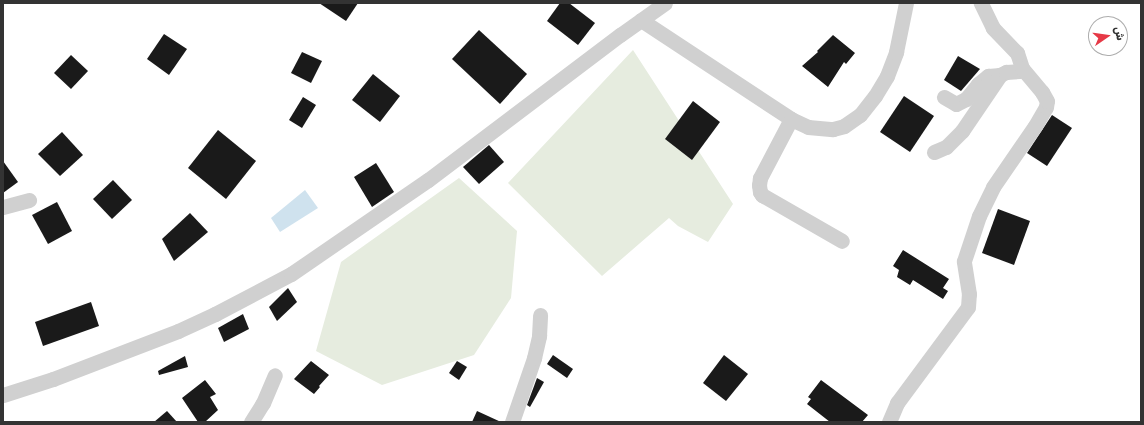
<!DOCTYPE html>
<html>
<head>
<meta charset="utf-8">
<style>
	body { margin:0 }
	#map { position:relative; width:1144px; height:425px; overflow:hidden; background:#fff; font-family:Rubik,"Noto Naskh Arabic",sans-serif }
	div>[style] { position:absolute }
	.green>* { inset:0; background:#e6ecdf }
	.water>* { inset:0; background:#cfe2ee }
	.building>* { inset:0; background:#1a1a1a }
	.minor>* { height:15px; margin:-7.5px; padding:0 7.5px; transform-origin:7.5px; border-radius:7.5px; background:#d0d0d0 }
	span { translate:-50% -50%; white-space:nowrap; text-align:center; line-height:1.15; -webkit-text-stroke:4px #fff; paint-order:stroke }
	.frame { position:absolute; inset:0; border:4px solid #333; pointer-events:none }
	.north { position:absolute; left:1088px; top:16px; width:40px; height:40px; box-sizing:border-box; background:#fff; border:1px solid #adadad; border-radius:50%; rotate:77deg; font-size:11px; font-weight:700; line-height:16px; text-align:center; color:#333 }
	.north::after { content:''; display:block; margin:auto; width:14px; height:18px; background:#e63946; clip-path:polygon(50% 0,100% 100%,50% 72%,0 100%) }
</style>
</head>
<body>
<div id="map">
	<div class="green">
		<div style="clip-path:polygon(633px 50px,733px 204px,708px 242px,678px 226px,669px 218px,602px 276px,508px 183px)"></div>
		<div style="clip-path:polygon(459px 178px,517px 231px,511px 298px,474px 355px,382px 385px,316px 351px,341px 262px)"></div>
	</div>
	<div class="water">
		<div style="clip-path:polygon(305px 190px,318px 208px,280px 232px,271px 218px)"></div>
	</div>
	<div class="building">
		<div style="clip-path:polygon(319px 3px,358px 3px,346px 21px)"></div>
		<div style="clip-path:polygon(560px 3px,569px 3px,595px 23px,578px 45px,547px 21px)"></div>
		<div style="clip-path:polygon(479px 30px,527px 74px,500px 104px,452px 59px)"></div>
		<div style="clip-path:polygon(164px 34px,187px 49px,169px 75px,147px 59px)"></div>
		<div style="clip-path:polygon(833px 35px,855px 53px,846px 64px,844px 62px,828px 87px,802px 66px,818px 52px,817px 51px)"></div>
		<div style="clip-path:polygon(302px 52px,322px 61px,311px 83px,291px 73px)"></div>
		<div style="clip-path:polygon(71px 55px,88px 71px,71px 89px,54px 73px)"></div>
		<div style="clip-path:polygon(958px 56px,980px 69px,961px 91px,944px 80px)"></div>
		<div style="clip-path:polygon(373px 74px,400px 96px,380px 122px,352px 100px)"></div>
		<div style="clip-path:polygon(904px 96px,934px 116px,910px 152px,880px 132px)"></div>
		<div style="clip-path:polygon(303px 97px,316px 105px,302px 128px,289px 120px)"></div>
		<div style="clip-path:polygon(693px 101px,720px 122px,692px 160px,665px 139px)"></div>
		<div style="clip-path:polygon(1052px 115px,1072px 128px,1047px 166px,1027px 153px)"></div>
		<div style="clip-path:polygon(218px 130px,256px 161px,226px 199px,188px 168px)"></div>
		<div style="clip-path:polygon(62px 132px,83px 155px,60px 176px,38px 154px)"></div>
		<div style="clip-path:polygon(489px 145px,504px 162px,479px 184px,463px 167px)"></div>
		<div style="clip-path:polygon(3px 161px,18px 182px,3px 193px)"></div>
		<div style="clip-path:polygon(376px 163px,394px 192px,372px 207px,354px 177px)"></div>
		<div style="clip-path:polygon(113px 180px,132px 200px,112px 219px,93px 199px)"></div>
		<div style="clip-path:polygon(57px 202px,72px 231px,48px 244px,32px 215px)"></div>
		<div style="clip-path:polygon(998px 209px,1030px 221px,1014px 265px,982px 253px)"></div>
		<div style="clip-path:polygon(190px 213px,208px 232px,174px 261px,162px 239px)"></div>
		<div style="clip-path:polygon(903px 250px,949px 279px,943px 288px,948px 291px,943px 299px,913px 280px,910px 285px,897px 277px,899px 270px,893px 266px)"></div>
		<div style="clip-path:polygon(288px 288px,297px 302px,277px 321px,269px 307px)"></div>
		<div style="clip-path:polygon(91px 302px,99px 326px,43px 346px,35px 322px)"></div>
		<div style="clip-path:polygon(243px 314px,249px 329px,224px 342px,218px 328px)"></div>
		<div style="clip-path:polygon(553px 355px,573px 369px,567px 378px,547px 364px)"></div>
		<div style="clip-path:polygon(724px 355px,748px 374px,726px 401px,703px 383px)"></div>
		<div style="clip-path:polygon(185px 356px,188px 367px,159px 375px,158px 371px)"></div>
		<div style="clip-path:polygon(311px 361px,329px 375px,319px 386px,320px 387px,314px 394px,294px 379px)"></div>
		<div style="clip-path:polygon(457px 361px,467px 367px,459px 380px,449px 373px)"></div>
		<div style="clip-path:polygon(537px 378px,544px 382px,530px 407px,527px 405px)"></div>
		<div style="clip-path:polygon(205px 380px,216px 394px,210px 397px,218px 410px,205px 422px,198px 422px,182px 398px)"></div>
		<div style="clip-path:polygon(821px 380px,868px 415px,862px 422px,830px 422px,807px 404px,811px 399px,808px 397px)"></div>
		<div style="clip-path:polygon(167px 411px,177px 422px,154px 422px)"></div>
		<div style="clip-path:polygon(477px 411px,501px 422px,472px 422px)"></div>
	</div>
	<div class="minor">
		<div style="left:641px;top:20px;width:180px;rotate:33.4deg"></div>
		<div style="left:791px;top:119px;width:19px;rotate:25deg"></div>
		<div style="left:808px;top:127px;width:25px;rotate:5deg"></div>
		<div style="left:833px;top:129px;width:11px;rotate:-15deg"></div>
		<div style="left:844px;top:126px;width:19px;rotate:-35deg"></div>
		<div style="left:860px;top:115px;width:24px;rotate:-52deg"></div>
		<div style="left:875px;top:96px;width:23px;rotate:-59deg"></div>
		<div style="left:887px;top:76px;width:26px;rotate:-69deg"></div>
		<div style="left:896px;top:52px;width:50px;rotate:-78.5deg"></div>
		<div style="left:944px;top:97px;width:14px;rotate:30deg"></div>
		<div style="left:956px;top:104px;width:11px;rotate:-27deg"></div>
		<div style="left:966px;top:99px;width:19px;rotate:-51deg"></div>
		<div style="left:978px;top:84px;width:13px;rotate:-39deg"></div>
		<div style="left:988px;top:76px;width:12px;rotate:-5deg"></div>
		<div style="left:791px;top:119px;width:67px;rotate:117.7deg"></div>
		<div style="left:760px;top:178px;width:7px;rotate:98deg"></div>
		<div style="left:759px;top:185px;width:7px;rotate:82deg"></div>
		<div style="left:760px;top:192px;width:4px;rotate:56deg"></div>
		<div style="left:762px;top:195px;width:92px;rotate:29.9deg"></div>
		<div style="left:934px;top:152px;width:13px;rotate:-23deg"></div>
		<div style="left:946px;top:147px;width:23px;rotate:-45deg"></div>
		<div style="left:962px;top:131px;width:68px;rotate:-55.8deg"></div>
		<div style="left:1000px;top:75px;width:7px;rotate:-27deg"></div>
		<div style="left:1006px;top:72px;width:13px;rotate:-4deg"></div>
		<div style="left:1019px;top:71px;width:4px;rotate:-45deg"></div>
		<div style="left:1022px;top:68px;width:16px;rotate:-108deg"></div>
		<div style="left:1017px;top:53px;width:35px;rotate:-134deg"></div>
		<div style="left:993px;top:28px;width:28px;rotate:-116deg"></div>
		<div style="left:3px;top:207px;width:27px;rotate:-15deg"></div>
		<div style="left:3px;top:395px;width:52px;rotate:-17.7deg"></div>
		<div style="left:53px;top:379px;width:134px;rotate:-21deg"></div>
		<div style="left:178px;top:331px;width:41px;rotate:-24.7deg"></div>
		<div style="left:215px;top:314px;width:86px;rotate:-27.8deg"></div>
		<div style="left:291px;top:274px;width:166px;rotate:-34.5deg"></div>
		<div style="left:428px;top:180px;width:241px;rotate:-37.1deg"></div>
		<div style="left:620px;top:35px;width:55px;rotate:-35.4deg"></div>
		<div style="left:251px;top:422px;width:22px;rotate:-58deg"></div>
		<div style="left:263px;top:403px;width:30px;rotate:-67deg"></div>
		<div style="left:512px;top:422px;width:68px;rotate:-71deg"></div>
		<div style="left:534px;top:358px;width:23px;rotate:-77deg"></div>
		<div style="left:539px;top:336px;width:21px;rotate:-87deg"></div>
		<div style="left:889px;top:422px;width:21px;rotate:-67deg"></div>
		<div style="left:897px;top:403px;width:119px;rotate:-53.5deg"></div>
		<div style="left:968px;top:307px;width:13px;rotate:-86deg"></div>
		<div style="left:969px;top:294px;width:33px;rotate:-99deg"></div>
		<div style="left:964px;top:261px;width:47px;rotate:-71.6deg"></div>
		<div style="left:979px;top:216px;width:32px;rotate:-64deg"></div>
		<div style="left:993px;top:187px;width:74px;rotate:-55.5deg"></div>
		<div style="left:1035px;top:126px;width:22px;rotate:-60deg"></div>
		<div style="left:1046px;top:107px;width:6px;rotate:-81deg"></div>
		<div style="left:1047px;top:101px;width:10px;rotate:-119deg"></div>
		<div style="left:1042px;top:92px;width:31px;rotate:-130deg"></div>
	</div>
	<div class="frame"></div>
	<div class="north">ش</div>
</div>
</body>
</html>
